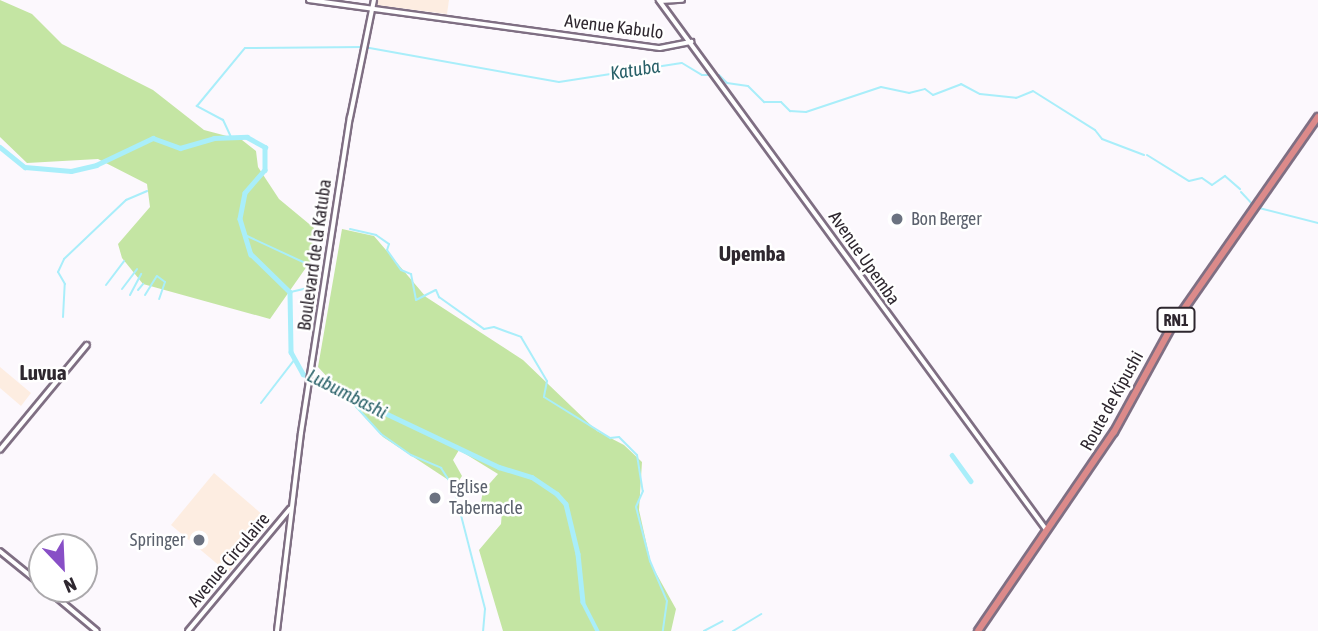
<!DOCTYPE html>
<html>
<head>
<meta charset="utf-8">
<style>
	body { margin:0 }
	#map { position:relative; width:1318px; height:631px; overflow:hidden; background:#fcf8fd; font-family:"Asap Condensed",sans-serif }
	div>[style] { position:absolute }
	.education>* { inset:0; background:#fdede1 }
	.green>* { inset:0; background:#c4e5a3 }
	.stream>* { height:2px; margin:-1px; padding:0 1px; transform-origin:1px; border-radius:1px; background:#a9eefa }
	.canal>* { height:3.5px; margin:-1.75px; padding:0 1.75px; transform-origin:1.75px; border-radius:1.75px; background:#a9eefa }
	.river>* { height:4.5px; margin:-2.25px; padding:0 2.25px; transform-origin:2.25px; border-radius:2.25px; background:#a9eefa }
	.roads { filter:drop-shadow(2px 0 #7f6f83) drop-shadow(-2px 0 #7f6f83) drop-shadow(0 2px #7f6f83) drop-shadow(0 -2px #7f6f83) }
	.tertiary>* { height:3.5px; margin:-1.75px; padding:0 1.75px; transform-origin:1.75px; border-radius:1.75px; background:#fff }
	.trunk>* { height:6px; margin:-3px; padding:0 3px; transform-origin:3px; border-radius:3px; background:#dc8a8a }
	.dots>* { width:19px; height:19px; translate:-50% -50%; box-sizing:border-box; border:4px solid #fff; border-radius:50% }
	span { translate:-50% -50%; white-space:nowrap; text-align:center; line-height:1.15; -webkit-text-stroke:5px #fff; paint-order:stroke }
	.shield-label span { padding:2px 5px; background:#fff; border:2px solid; border-radius:5px; -webkit-text-stroke-width:0 }
	.shield-label { font-size:16px; color:#2e272f; font-weight:700 }
	.street-label { font-size:18px; color:#2e272f }
	.worship-label { font-size:18px; color:#5b616d }
	.left { translate:0 -50%; text-align:left }
	.right { translate:-100% -50%; text-align:right }
	.water-label { font-size:19px; color:#286068; font-style:italic }
	.quarter-label { font-size:21px; color:#2e272f; font-weight:700 }
	.north { position:absolute; left:28px; top:533px; width:70px; height:70px; box-sizing:border-box; background:#fff; border:2px solid #aba9ac; border-radius:50%; rotate:157deg; font-size:19px; font-weight:700; line-height:28px; text-align:center; color:#2e272f }
	.north::after { content:''; display:block; margin:auto; width:24px; height:32px; background:#884fc6; clip-path:polygon(50% 0,100% 100%,50% 72%,0 100%) }
</style>
</head>
<body>
<div id="map">
	<div class="education">
		<div style="clip-path:polygon(378px 0,449px 0,447px 14px,375px 5px)"></div>
		<div style="clip-path:polygon(0 367px,31px 393px,21px 406px,0 388px)"></div>
		<div style="clip-path:polygon(214px 473px,271px 522px,228px 573px,171px 525px)"></div>
	</div>
	<div class="green">
		<div style="clip-path:polygon(0 0,32px 14px,62px 44px,153px 90px,204px 130px,242px 140px,256px 151px,258px 167px,279px 199px,314px 228px,319px 249px,270px 319px,143px 284px,122px 258px,118px 244px,150px 207px,147px 184px,98px 159px,27px 163px,0 137px)"></div>
		<div style="clip-path:polygon(342px 229px,374px 236px,426px 297px,523px 360px,597px 431px,624px 445px,642px 462px,639px 510px,651px 564px,676px 609px,671px 631px,503px 631px,479px 550px,501px 524px,502px 511px,480px 507px,483px 491px,498px 474px,459px 450px,453px 460px,462px 476px,456px 485px,383px 437px,318px 367px)"></div>
	</div>
	<div class="stream">
		<div style="left:231px;top:137px;width:19px;rotate:-115deg"></div>
		<div style="left:223px;top:120px;width:30px;rotate:-152deg"></div>
		<div style="left:197px;top:106px;width:75px;rotate:-50.4deg"></div>
		<div style="left:245px;top:48px;width:119px;rotate:-0.5deg"></div>
		<div style="left:364px;top:47px;width:198px;rotate:10.2deg"></div>
		<div style="left:559px;top:82px;width:124px;rotate:-8.8deg"></div>
		<div style="left:682px;top:63px;width:23px;rotate:31deg"></div>
		<div style="left:702px;top:75px;width:17px"></div>
		<div style="left:719px;top:75px;width:11px;rotate:45deg"></div>
		<div style="left:727px;top:83px;width:21px;rotate:8deg"></div>
		<div style="left:748px;top:86px;width:23px;rotate:45deg"></div>
		<div style="left:764px;top:102px;width:17px"></div>
		<div style="left:781px;top:102px;width:13px;rotate:45deg"></div>
		<div style="left:790px;top:111px;width:16px;rotate:4deg"></div>
		<div style="left:806px;top:112px;width:79px;rotate:-18.4deg"></div>
		<div style="left:881px;top:87px;width:29px;rotate:12deg"></div>
		<div style="left:909px;top:93px;width:16px;rotate:-14deg"></div>
		<div style="left:925px;top:89px;width:10px;rotate:37deg"></div>
		<div style="left:933px;top:95px;width:30px;rotate:-21deg"></div>
		<div style="left:961px;top:84px;width:21px;rotate:28deg"></div>
		<div style="left:980px;top:94px;width:36px;rotate:6deg"></div>
		<div style="left:1016px;top:98px;width:18px;rotate:-22deg"></div>
		<div style="left:1033px;top:91px;width:73px;rotate:32.2deg"></div>
		<div style="left:1095px;top:130px;width:11px;rotate:52deg"></div>
		<div style="left:1102px;top:139px;width:45px;rotate:20.9deg"></div>
		<div style="left:1147px;top:155px;width:49px;rotate:31.8deg"></div>
		<div style="left:1189px;top:181px;width:13px;rotate:-13deg"></div>
		<div style="left:1202px;top:178px;width:12px;rotate:35deg"></div>
		<div style="left:1212px;top:185px;width:16px;rotate:-35deg"></div>
		<div style="left:1225px;top:176px;width:20px;rotate:41deg"></div>
		<div style="left:1241px;top:192px;width:18px;rotate:47deg"></div>
		<div style="left:1259px;top:208px;width:61px;rotate:14.3deg"></div>
		<div style="left:350px;top:229px;width:27px;rotate:13deg"></div>
		<div style="left:376px;top:235px;width:16px;rotate:35deg"></div>
		<div style="left:389px;top:244px;width:6px;rotate:108deg"></div>
		<div style="left:387px;top:250px;width:24px;rotate:55deg"></div>
		<div style="left:401px;top:270px;width:11px;rotate:22deg"></div>
		<div style="left:411px;top:274px;width:26px;rotate:79deg"></div>
		<div style="left:416px;top:300px;width:22px;rotate:-27deg"></div>
		<div style="left:436px;top:290px;width:8px;rotate:67deg"></div>
		<div style="left:439px;top:297px;width:55px;rotate:35.4deg"></div>
		<div style="left:484px;top:329px;width:10px;rotate:-11deg"></div>
		<div style="left:494px;top:327px;width:29px;rotate:20deg"></div>
		<div style="left:521px;top:337px;width:51px;rotate:59.4deg"></div>
		<div style="left:547px;top:381px;width:16px;rotate:101deg"></div>
		<div style="left:544px;top:397px;width:78px;rotate:31.8deg"></div>
		<div style="left:610px;top:438px;width:9px;rotate:-6deg"></div>
		<div style="left:619px;top:437px;width:25px;rotate:45deg"></div>
		<div style="left:637px;top:455px;width:36px;rotate:81deg"></div>
		<div style="left:643px;top:491px;width:17px;rotate:114deg"></div>
		<div style="left:636px;top:507px;width:56px;rotate:75.5deg"></div>
		<div style="left:650px;top:561px;width:43px;rotate:67deg"></div>
		<div style="left:667px;top:601px;width:30px;rotate:98deg"></div>
		<div style="left:247px;top:236px;width:76px;rotate:24.9deg"></div>
		<div style="left:316px;top:268px;width:19px;rotate:102deg"></div>
		<div style="left:312px;top:287px;width:23px;rotate:167deg"></div>
		<div style="left:106px;top:285px;width:30px;rotate:-53deg"></div>
		<div style="left:122px;top:289px;width:25px;rotate:-53deg"></div>
		<div style="left:138px;top:290px;width:8px;rotate:-50deg"></div>
		<div style="left:130px;top:295px;width:24px;rotate:-62deg"></div>
		<div style="left:145px;top:295px;width:22px;rotate:-58deg"></div>
		<div style="left:157px;top:276px;width:10px;rotate:37deg"></div>
		<div style="left:165px;top:282px;width:18px;rotate:109deg"></div>
		<div style="left:63px;top:317px;width:33px;rotate:-87deg"></div>
		<div style="left:65px;top:284px;width:14px;rotate:-120deg"></div>
		<div style="left:58px;top:272px;width:14px;rotate:-65deg"></div>
		<div style="left:64px;top:259px;width:86px;rotate:-43.6deg"></div>
		<div style="left:126px;top:200px;width:23px;rotate:-23deg"></div>
		<div style="left:350px;top:400px;width:46px;rotate:47.6deg"></div>
		<div style="left:381px;top:434px;width:37px;rotate:35deg"></div>
		<div style="left:411px;top:455px;width:33px;rotate:23deg"></div>
		<div style="left:441px;top:468px;width:24px;rotate:57deg"></div>
		<div style="left:454px;top:488px;width:125px;rotate:75.6deg"></div>
		<div style="left:485px;top:609px;width:22px;rotate:95deg"></div>
		<div style="left:261px;top:403px;width:56px;rotate:-52.3deg"></div>
		<div style="left:704px;top:631px;width:21px;rotate:-28deg"></div>
		<div style="left:733px;top:631px;width:33px;rotate:-31deg"></div>
	</div>
	<div class="canal">
		<div style="left:583px;top:602px;width:33px;rotate:63deg"></div>
	</div>
	<div class="river">
		<div style="left:0;top:147px;width:32px;rotate:39deg"></div>
		<div style="left:25px;top:167px;width:46px;rotate:5deg"></div>
		<div style="left:71px;top:171px;width:26px;rotate:-13deg"></div>
		<div style="left:96px;top:165px;width:63px;rotate:-25.3deg"></div>
		<div style="left:153px;top:138px;width:29px;rotate:20deg"></div>
		<div style="left:180px;top:148px;width:35px;rotate:-16deg"></div>
		<div style="left:214px;top:138px;width:33px;rotate:-2deg"></div>
		<div style="left:247px;top:137px;width:21px;rotate:29deg"></div>
		<div style="left:265px;top:147px;width:23px;rotate:90deg"></div>
		<div style="left:265px;top:170px;width:30px;rotate:131deg"></div>
		<div style="left:245px;top:193px;width:26px;rotate:101deg"></div>
		<div style="left:240px;top:219px;width:37px;rotate:73deg"></div>
		<div style="left:251px;top:254px;width:54px;rotate:44.3deg"></div>
		<div style="left:290px;top:292px;width:60px;rotate:89deg"></div>
		<div style="left:291px;top:352px;width:25px;rotate:61deg"></div>
		<div style="left:303px;top:374px;width:217px;rotate:25.4deg"></div>
		<div style="left:499px;top:467px;width:34px;rotate:17deg"></div>
		<div style="left:532px;top:477px;width:30px;rotate:34deg"></div>
		<div style="left:557px;top:494px;width:13px;rotate:48deg"></div>
		<div style="left:566px;top:504px;width:51px;rotate:76.5deg"></div>
		<div style="left:578px;top:554px;width:48px;rotate:84.1deg"></div>
		<div style="left:952px;top:455px;width:32px;rotate:54deg"></div>
	</div>
	<div class="roads">
		<div class="tertiary">
			<div style="left:309px;top:0;width:354px;rotate:7.8deg"></div>
			<div style="left:660px;top:48px;width:32px;rotate:-11deg"></div>
			<div style="left:659px;top:0;width:655px;rotate:53.81deg"></div>
			<div style="left:660px;top:1px;width:22px;rotate:-3deg"></div>
			<div style="left:0;top:450px;width:136px;rotate:-50.4deg"></div>
			<div style="left:0;top:551px;width:54px;rotate:39deg"></div>
			<div style="left:47px;top:589px;width:65px;rotate:40deg"></div>
			<div style="left:188px;top:631px;width:159px;rotate:-50.1deg"></div>
			<div style="left:277px;top:631px;width:199px;rotate:-83.1deg"></div>
			<div style="left:301px;top:433px;width:319px;rotate:-81.2deg"></div>
			<div style="left:350px;top:118px;width:120px;rotate:-78.5deg"></div>
		</div>
		<div class="trunk">
			<div style="left:978px;top:631px;width:241px;rotate:-55.7deg"></div>
			<div style="left:1114px;top:432px;width:121px;rotate:-61.3deg"></div>
			<div style="left:1172px;top:326px;width:255px;rotate:-55.1deg"></div>
		</div>
	</div>
	<div class="dots">
		<div style="left:897px;top:219px;background:#6b7280"></div>
		<div style="left:435px;top:498px;background:#6b7280"></div>
		<div style="left:199px;top:540px;background:#6b7280"></div>
	</div>
	<div class="shield-label">
		<span style="left:1176px;top:320px">RN1</span>
	</div>
	<div class="street-label">
		<span style="left:614px;top:27px;rotate:7deg">Avenue Kabulo</span>
		<span style="left:315px;top:255px;rotate:-82deg">Boulevard de la Katuba</span>
		<span style="left:864px;top:258px;rotate:55deg">Avenue Upemba</span>
		<span style="left:1112px;top:401px;rotate:-61deg">Route de Kipushi</span>
		<span style="left:229px;top:560px;rotate:-50deg">Avenue Circulaire</span>
	</div>
	<div class="worship-label">
		<span class="left" style="left:911px;top:219px">Bon Berger</span>
		<span class="left" style="left:449px;top:498px">Eglise<br>Tabernacle</span>
		<span class="right" style="left:185px;top:540px">Springer</span>
	</div>
	<div class="water-label">
		<span style="left:635px;top:70px;rotate:-9deg">Katuba</span>
		<span style="left:347px;top:394px;rotate:27deg">Lubumbashi</span>
	</div>
	<div class="quarter-label">
		<span style="left:752px;top:253px">Upemba</span>
		<span style="left:43px;top:372px">Luvua</span>
	</div>
	<div class="north">N</div>
</div>
</body>
</html>
